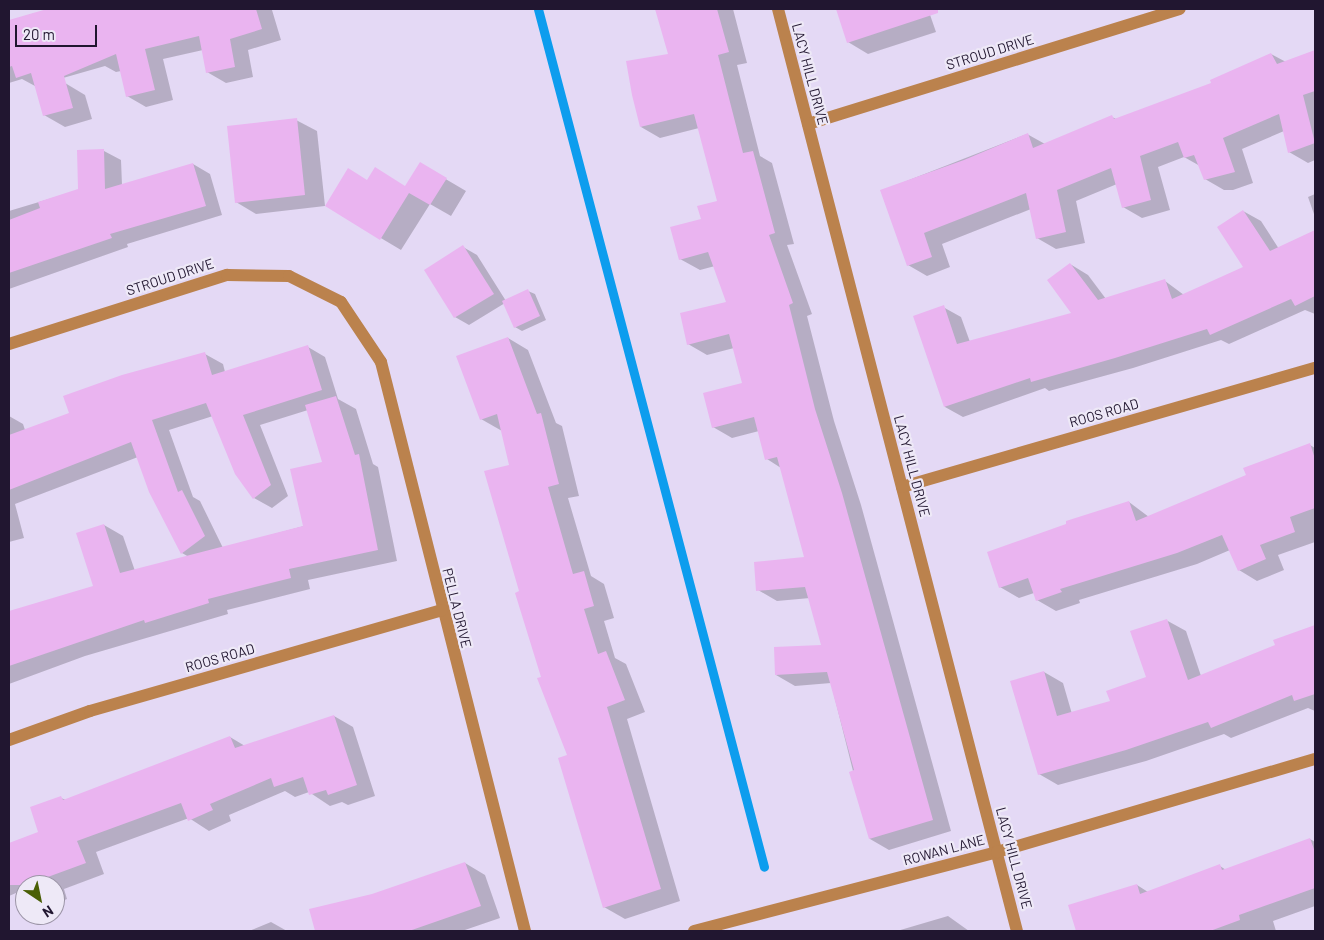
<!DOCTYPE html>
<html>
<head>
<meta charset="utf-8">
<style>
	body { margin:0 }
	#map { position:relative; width:1324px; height:940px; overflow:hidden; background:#e4d9f5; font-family:Barlow,sans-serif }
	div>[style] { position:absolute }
	.shadow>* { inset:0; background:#0003 }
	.stream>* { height:9px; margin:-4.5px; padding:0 4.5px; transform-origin:4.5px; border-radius:4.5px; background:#0d9dee }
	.building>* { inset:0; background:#eab4f0 }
	.street>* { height:12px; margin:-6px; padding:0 6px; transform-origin:6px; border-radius:6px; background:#bb824d }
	span { translate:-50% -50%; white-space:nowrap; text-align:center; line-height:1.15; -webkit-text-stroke:4.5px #eee9f7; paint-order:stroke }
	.street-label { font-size:14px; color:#211630 }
	.frame { position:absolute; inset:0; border:10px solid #211630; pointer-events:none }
	.north { position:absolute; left:15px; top:875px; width:50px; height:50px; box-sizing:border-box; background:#eee9f7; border:1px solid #9c95a7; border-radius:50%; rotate:146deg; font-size:14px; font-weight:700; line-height:20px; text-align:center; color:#211630 }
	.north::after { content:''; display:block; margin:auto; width:18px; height:22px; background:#4a5f06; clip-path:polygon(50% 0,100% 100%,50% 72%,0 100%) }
	.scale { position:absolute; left:15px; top:25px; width:82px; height:22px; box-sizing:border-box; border:2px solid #211630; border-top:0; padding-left:6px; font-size:15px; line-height:18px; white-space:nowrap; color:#211630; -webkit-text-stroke:4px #eee9f7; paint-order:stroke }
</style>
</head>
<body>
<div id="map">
	<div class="shadow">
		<div style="clip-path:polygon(57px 9px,277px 9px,272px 10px,281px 40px,248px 50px,253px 77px,226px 83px,207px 72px,203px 50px,163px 59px,173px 100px,146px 107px,127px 96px,121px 71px,116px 72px,105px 66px,35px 86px,22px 79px,9px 83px,9px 21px,35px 13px,39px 16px)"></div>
		<div style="clip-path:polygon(656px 9px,733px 9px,747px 63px,737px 65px,760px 156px,772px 163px,794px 244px,787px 245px,812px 314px,807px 316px,834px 421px,861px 505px,951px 831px,889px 850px,870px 839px,831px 683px,795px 686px,776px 675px,822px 646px,810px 598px,777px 601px,758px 590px,806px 558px,781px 468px,767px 459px,759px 431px,732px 438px,713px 427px,743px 384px,734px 348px,707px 355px,688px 344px,728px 303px,715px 266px,700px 270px,680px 259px,702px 219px,718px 202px,699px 128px,660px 138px,641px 127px,669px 55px)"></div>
		<div style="clip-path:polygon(837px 9px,928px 9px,936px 32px,868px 54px,848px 42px)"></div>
		<div style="clip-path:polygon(1315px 51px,1315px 160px,1308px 163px,1289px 152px,1284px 131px,1242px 149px,1253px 183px,1233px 190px,1224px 190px,1205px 179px,1200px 166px,1184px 157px,1158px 167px,1170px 210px,1142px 218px,1123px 207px,1117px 184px,1076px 201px,1085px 243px,1056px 249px,1037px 238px,1031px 209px,942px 244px,950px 267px,927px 276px,908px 265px,881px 191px,1027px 134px,1045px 144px,1112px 117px,1116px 119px,1213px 84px,1271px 54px,1286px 62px)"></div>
		<div style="clip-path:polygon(65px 83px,85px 95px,92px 119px,65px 127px,44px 115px)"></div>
		<div style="clip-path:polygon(296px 120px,317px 131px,325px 206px,256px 214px,236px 202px)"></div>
		<div style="clip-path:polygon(79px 151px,104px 151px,121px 160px,122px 185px,193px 164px,210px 174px,222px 215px,127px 244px,128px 247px,9px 289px,9px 211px,79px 190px)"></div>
		<div style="clip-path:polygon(420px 164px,466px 191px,451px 216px,430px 204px,401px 250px,327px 206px,367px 181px,406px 187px)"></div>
		<div style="clip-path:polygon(1315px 194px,1315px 217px,1308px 197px)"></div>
		<div style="clip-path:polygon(1243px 211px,1261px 221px,1279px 249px,1315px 231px,1315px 314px,1305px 310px,1229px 344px,1221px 340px,1133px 368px,1049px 391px,1045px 388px,963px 417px,945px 407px,943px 307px,961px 317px,970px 342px,1073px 314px,1070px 264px,1088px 275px,1106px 299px,1165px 281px,1184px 295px,1245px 267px)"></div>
		<div style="clip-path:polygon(463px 247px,477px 255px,506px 301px,528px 291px,535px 294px,546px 320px,522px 331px,515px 327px,505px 303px,469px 325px,455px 317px)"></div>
		<div style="clip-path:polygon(508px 338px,528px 350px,556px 423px,562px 426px,579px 496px,568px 498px,591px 576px,604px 584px,614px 618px,604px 621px,615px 658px,626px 664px,645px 712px,627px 719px,680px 901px,625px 919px,604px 907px,569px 756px,542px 677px,521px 592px,511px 465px,502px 431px,481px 419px)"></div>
		<div style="clip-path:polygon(evenodd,308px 347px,325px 357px,338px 399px,356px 409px,373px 464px,378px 467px,397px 561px,308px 580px,310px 589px,227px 610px,228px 614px,85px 656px,9px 684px,9px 613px,95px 587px,104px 525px,123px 536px,135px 571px,189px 557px,182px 553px,150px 492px,138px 457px,15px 504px,24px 538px,9px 542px,9px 416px,23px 424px,25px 430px,71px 414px,205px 354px,223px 364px,225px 372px,308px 347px,308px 410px,324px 463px,304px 526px,223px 548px,200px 501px,193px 497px,169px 430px,213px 416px,254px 498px,272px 508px,288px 496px,260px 425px,308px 410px)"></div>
		<div style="clip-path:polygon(1310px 445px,1315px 448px,1315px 542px,1278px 555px,1284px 570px,1257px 581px,1239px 570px,1230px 550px,1197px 564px,1079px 600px,1080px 603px,1056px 611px,1037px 600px,1034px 593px,1019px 598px,1000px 587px,1129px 502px,1149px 517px,1248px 476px)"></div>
		<div style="clip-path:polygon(1166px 620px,1186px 631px,1201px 676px,1277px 646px,1275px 641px,1315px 627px,1315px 711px,1308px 708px,1231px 738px,1224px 734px,1146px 761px,1058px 785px,1039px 774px,1044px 672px,1063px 683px,1072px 714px,1111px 702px,1148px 678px)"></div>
		<div style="clip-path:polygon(334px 716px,353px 727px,375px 796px,348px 805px,342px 802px,330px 806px,309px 792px,295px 797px,285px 791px,229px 815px,231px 821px,209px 831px,189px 818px,96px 852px,104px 874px,64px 889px,67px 899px,55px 904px,55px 885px,25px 885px,25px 903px,16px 893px,9px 896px,9px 844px,40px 833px,61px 798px,66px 800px,230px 737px,245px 746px)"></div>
		<div style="clip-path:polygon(1310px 839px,1315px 842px,1315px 906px,1273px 921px,1276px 931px,1077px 931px,1070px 906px,1137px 885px,1148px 892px,1220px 866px,1226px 870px)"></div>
		<div style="clip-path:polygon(465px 863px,485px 875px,500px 918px,462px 931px,316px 931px,310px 910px,372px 895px)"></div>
		<div style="clip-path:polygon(948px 916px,969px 931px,897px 931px)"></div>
		<div style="clip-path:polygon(271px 922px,287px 931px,249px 931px)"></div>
	</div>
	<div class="stream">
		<div style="left:538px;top:9px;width:887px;rotate:75.24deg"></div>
	</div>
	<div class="building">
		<div style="clip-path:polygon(47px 9px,256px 9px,262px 29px,230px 39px,235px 67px,206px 73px,199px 36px,145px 49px,155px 90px,126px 97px,116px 54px,64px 76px,73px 108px,43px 116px,31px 73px,16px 78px,12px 66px,9px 67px,9px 20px)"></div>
		<div style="clip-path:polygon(655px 9px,717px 9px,729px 52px,718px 55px,743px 153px,753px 151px,775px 233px,769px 235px,793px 303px,789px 305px,815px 409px,842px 493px,933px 820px,869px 839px,849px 772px,854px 770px,827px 672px,775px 675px,774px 647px,821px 645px,805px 587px,756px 591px,754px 562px,804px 557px,777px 457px,765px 460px,754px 417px,712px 428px,703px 393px,742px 383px,729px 334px,687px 345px,680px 313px,726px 302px,708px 252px,679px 260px,670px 227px,701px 219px,697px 206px,717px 201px,694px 114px,640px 127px,632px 95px,626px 61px,668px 54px)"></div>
		<div style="clip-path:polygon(836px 9px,938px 9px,938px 13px,847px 43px)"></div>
		<div style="clip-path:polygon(1315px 50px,1315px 91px,1303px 95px,1315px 143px,1288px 153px,1279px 114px,1223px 138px,1235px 172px,1204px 180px,1194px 155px,1184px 158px,1178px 142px,1140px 156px,1151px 200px,1122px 208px,1111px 168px,1057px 190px,1066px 232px,1036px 239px,1026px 193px,924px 233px,932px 257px,907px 266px,880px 190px,964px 160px,1028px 133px,1033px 148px,1112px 115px,1114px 119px,1211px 83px,1210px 80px,1271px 53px,1277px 64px)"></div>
		<div style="clip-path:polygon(297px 118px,305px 195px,235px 203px,227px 126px)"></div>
		<div style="clip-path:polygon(104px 149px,105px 189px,193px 163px,206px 206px,110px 234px,112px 238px,9px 273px,9px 220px,40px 208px,38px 202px,78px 189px,77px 150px)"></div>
		<div style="clip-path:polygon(420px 162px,447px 178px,430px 205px,409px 193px,380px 240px,325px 206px,348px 168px,367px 180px,375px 167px,405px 186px)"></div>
		<div style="clip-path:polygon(1243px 210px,1270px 251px,1315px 230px,1315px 296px,1295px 306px,1291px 299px,1210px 335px,1207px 329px,1115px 358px,1031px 382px,1030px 378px,944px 407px,913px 316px,944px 305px,957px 344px,1071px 313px,1047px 280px,1070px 263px,1098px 300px,1165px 279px,1172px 299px,1243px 267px,1217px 227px)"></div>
		<div style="clip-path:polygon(463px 245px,494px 294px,454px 318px,424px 270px)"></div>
		<div style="clip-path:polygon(528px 289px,540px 316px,514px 328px,502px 301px)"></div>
		<div style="clip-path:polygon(508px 337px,537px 414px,541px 413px,559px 484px,548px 487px,573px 574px,584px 571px,594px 606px,584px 609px,598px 654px,606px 651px,625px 700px,607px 707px,661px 889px,603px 908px,558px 758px,567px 755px,537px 678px,541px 677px,515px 593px,519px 591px,484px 471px,509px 465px,497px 414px,480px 420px,456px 356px)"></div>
		<div style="clip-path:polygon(308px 345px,322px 390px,243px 415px,271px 485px,253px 499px,235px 474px,206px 403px,152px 420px,178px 492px,182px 490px,205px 536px,181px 554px,149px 492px,131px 442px,9px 490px,9px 435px,69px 413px,63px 396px,122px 375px,205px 352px,212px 375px)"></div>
		<div style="clip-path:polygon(336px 396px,355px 455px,359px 454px,378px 550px,289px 569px,291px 578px,208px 599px,209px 603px,145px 623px,144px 620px,9px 666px,9px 611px,93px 586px,76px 533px,104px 524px,120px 573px,303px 526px,290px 469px,322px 462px,305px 405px)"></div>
		<div style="clip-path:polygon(1310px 443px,1315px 459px,1315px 508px,1290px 517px,1295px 532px,1260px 545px,1266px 559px,1238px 571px,1222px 535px,1177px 553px,1060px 589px,1062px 592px,1036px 601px,1028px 578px,999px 588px,987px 552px,1066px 524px,1066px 521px,1129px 501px,1136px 521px,1246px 475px,1243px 468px)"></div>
		<div style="clip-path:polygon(1167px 619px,1188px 680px,1275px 645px,1273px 640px,1315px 625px,1315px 694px,1294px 701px,1292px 695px,1211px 728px,1208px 722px,1126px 750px,1038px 775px,1010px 681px,1044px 671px,1057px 716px,1110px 701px,1106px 691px,1146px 677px,1130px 631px)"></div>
		<div style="clip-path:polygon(334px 715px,357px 785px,328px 795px,326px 790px,309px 795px,303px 777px,274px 787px,271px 778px,210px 804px,213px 810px,188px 821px,181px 803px,77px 841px,86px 863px,45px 878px,47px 885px,9px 885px,9px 843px,38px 832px,30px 807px,61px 796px,63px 800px,230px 736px,235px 748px)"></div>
		<div style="clip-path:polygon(1310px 838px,1315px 852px,1315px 888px,1239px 915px,1240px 920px,1210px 931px,1076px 931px,1068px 905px,1137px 884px,1140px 894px,1220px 864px,1222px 870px)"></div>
		<div style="clip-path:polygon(465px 862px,481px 906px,409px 931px,315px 931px,309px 909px,372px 894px)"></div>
	</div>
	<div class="street">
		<div style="left:778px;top:9px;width:952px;rotate:75.47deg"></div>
		<div style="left:808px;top:124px;width:389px;rotate:-17.2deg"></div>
		<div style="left:9px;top:344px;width:229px;rotate:-17.6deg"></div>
		<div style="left:227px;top:275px;width:62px;rotate:0.9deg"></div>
		<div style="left:289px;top:276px;width:58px;rotate:26.6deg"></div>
		<div style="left:341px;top:302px;width:72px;rotate:56.3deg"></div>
		<div style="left:381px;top:362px;width:587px;rotate:75.8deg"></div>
		<div style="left:902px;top:487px;width:430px;rotate:-16.1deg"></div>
		<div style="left:9px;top:740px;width:86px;rotate:-19.7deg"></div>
		<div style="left:90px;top:711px;width:366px;rotate:-16deg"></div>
		<div style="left:694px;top:931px;width:313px;rotate:-14.6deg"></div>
		<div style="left:997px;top:852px;width:331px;rotate:-16.3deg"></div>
	</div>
	<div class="street-label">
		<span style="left:990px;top:52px;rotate:-17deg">STROUD DRIVE</span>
		<span style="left:810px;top:74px;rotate:75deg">LACY HILL DRIVE</span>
		<span style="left:170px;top:277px;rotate:-18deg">STROUD DRIVE</span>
		<span style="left:1104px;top:413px;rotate:-16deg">ROOS ROAD</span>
		<span style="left:912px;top:466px;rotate:75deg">LACY HILL DRIVE</span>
		<span style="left:457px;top:608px;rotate:76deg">PELLA DRIVE</span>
		<span style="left:220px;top:658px;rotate:-16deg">ROOS ROAD</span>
		<span style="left:944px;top:850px;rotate:-15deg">ROWAN LANE</span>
		<span style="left:1014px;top:858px;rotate:75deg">LACY HILL DRIVE</span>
	</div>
	<div class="frame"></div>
	<div class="north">N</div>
	<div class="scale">20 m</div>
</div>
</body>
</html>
